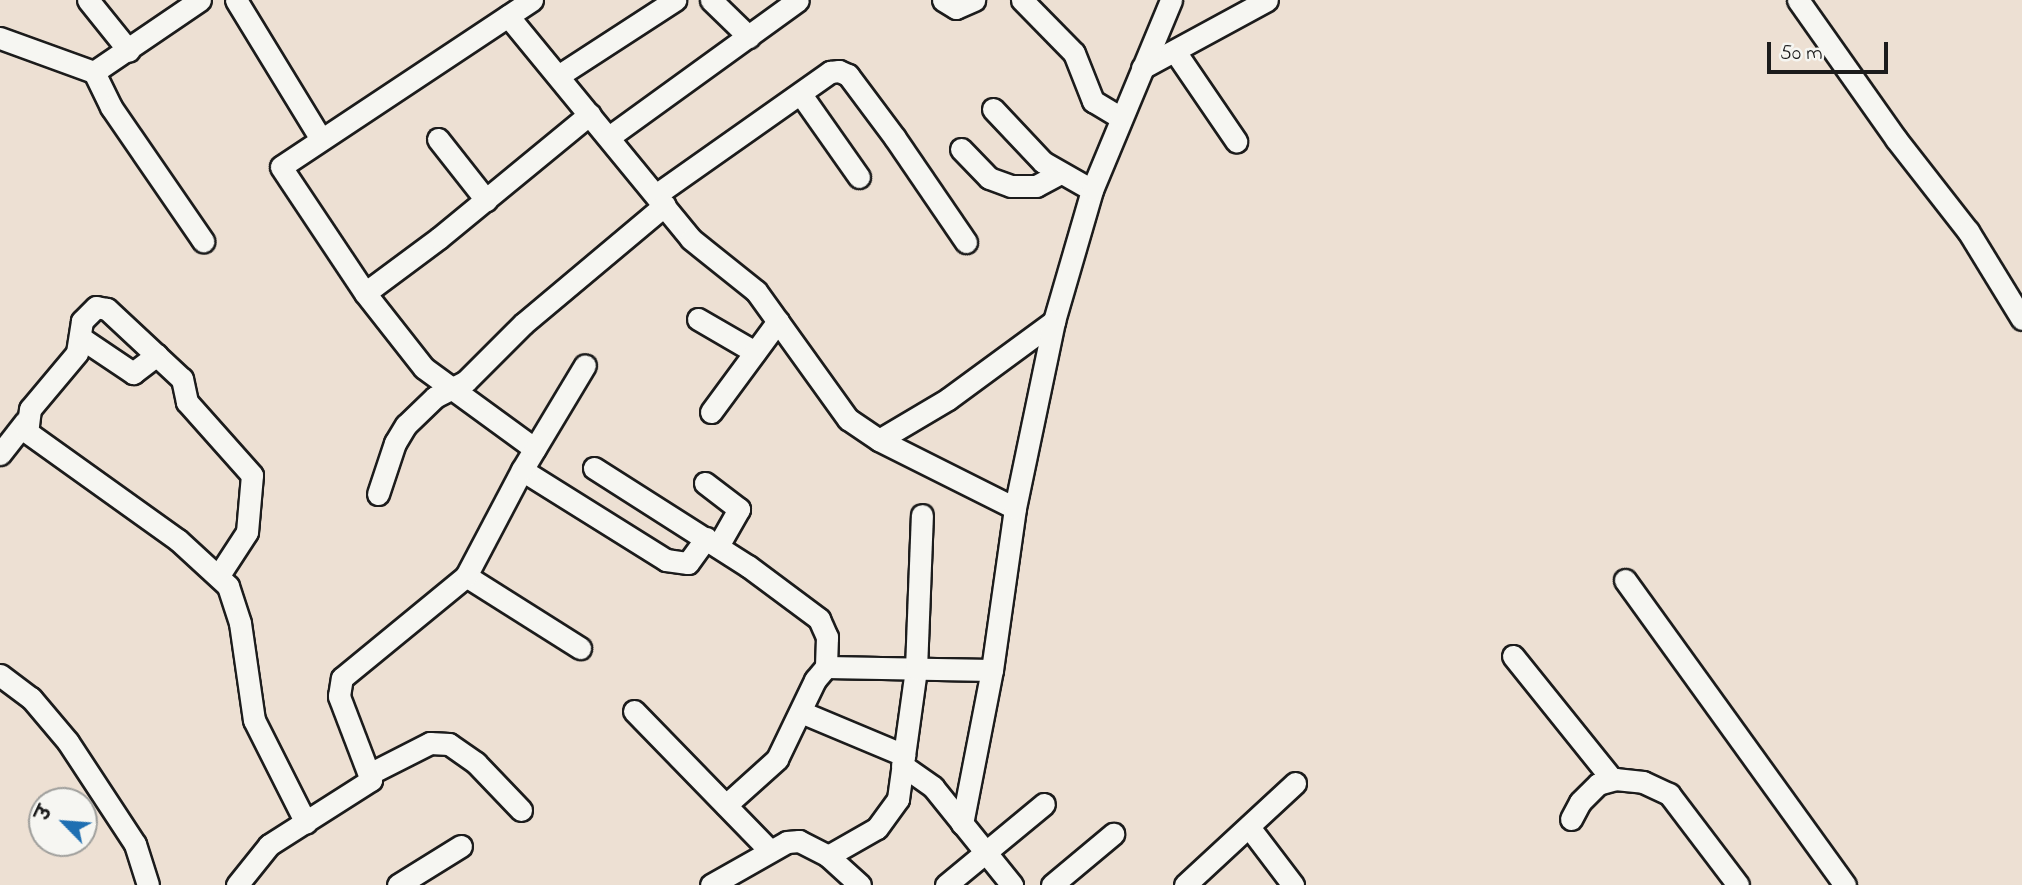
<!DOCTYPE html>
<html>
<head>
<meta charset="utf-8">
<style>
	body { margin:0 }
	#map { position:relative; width:2022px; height:885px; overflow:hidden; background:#ede0d3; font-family:"Indie Flower","Playpen Sans Deva",sans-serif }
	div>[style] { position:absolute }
	.roads { filter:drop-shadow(2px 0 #1c1c1c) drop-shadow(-2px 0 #1c1c1c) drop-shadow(0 2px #1c1c1c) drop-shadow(0 -2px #1c1c1c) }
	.minor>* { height:21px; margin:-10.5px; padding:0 10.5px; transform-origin:10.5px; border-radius:10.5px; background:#f6f6f2 }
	span { translate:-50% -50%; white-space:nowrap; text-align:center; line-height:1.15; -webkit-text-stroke:7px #f6f6f2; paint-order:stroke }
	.north { position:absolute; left:28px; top:787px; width:70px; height:70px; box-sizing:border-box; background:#f6f6f2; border:2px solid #9f9f9c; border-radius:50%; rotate:295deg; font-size:19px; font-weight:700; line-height:28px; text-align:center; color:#1c1c1c }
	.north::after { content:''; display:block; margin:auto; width:24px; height:32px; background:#1f6fb2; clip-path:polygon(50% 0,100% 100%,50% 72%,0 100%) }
	.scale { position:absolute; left:1767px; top:42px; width:121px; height:32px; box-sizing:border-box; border:4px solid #1c1c1c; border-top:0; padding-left:9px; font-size:21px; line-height:24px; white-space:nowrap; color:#1c1c1c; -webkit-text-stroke:5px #f6f6f2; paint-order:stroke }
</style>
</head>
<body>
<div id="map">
	<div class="roads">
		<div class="minor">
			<div style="left:88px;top:0;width:65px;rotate:51.2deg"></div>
			<div style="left:236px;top:0;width:163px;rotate:58.6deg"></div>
			<div style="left:532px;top:0;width:301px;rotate:146.4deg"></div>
			<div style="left:281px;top:167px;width:151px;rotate:56.3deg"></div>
			<div style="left:365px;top:293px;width:95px;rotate:51.8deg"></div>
			<div style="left:424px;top:368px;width:137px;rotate:36.1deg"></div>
			<div style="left:711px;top:0;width:53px;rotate:44.2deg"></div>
			<div style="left:943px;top:0;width:15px;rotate:32deg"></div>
			<div style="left:956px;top:8px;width:20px;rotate:-24deg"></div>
			<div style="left:1022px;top:0;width:74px;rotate:45.5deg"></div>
			<div style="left:1074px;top:53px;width:52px;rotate:68.4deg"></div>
			<div style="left:1093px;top:101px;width:33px;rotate:31deg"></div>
			<div style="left:1798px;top:0;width:170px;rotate:54.8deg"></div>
			<div style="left:1896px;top:139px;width:117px;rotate:52deg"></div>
			<div style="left:1968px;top:231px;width:103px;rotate:58.5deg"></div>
			<div style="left:508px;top:16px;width:288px;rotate:50.6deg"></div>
			<div style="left:691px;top:239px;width:83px;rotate:38.7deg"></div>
			<div style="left:756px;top:291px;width:158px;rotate:54.3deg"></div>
			<div style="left:848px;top:419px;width:37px;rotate:34deg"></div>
			<div style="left:879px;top:440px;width:152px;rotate:26.6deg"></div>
			<div style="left:0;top:38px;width:100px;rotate:19.9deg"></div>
			<div style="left:94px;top:72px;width:128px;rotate:-34.2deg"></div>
			<div style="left:1176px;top:53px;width:107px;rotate:55.7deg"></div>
			<div style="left:1142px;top:68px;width:142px;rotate:-28.5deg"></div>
			<div style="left:94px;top:72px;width:39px;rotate:64deg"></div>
			<div style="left:111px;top:107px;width:163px;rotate:55.5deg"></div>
			<div style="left:558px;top:76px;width:140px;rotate:-33deg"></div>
			<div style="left:802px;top:96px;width:99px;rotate:54.9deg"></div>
			<div style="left:993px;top:109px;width:73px;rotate:46.7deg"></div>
			<div style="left:1043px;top:162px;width:56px;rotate:29.7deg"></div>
			<div style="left:609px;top:137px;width:233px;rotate:-35.9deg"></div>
			<div style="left:438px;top:139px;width:78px;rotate:51.8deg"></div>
			<div style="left:961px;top:149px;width:40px;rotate:46deg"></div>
			<div style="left:989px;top:178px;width:23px;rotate:20deg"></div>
			<div style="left:1011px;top:186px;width:25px"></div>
			<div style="left:1036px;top:186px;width:26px;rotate:-28deg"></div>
			<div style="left:657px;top:194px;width:212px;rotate:-35.2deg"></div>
			<div style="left:830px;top:72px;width:9px;rotate:-6deg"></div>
			<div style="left:839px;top:71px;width:10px;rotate:24deg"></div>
			<div style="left:848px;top:75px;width:79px;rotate:53.3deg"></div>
			<div style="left:895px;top:138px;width:126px;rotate:55.7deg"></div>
			<div style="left:365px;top:293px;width:92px;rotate:-36.6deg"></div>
			<div style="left:439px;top:238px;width:195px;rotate:-39.4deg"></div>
			<div style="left:698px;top:319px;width:66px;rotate:30.1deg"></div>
			<div style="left:81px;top:338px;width:63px;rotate:33.9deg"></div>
			<div style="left:133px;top:373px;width:30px;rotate:-37deg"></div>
			<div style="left:711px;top:412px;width:113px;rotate:-53.6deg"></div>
			<div style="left:879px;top:440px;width:80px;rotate:-30.7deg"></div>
			<div style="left:948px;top:399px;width:132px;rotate:-36.3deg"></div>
			<div style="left:1054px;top:321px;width:136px;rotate:-73.8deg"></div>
			<div style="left:1092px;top:190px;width:206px;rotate:-67.4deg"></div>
			<div style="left:0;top:454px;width:41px;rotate:-52deg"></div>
			<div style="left:594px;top:468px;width:183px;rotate:32.5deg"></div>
			<div style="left:748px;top:566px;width:89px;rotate:36.7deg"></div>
			<div style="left:819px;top:619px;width:20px;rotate:66deg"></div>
			<div style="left:827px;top:637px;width:30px;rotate:92deg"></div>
			<div style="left:522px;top:470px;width:170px;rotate:32deg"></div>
			<div style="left:666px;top:560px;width:22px;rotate:8deg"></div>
			<div style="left:688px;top:563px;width:31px;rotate:-54deg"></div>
			<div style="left:705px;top:483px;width:43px;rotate:37.4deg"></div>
			<div style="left:739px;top:509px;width:43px;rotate:119.6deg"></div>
			<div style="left:378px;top:494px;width:54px;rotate:-71.6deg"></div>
			<div style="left:395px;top:443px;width:21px;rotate:-59deg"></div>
			<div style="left:406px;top:425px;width:40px;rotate:-44deg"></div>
			<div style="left:435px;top:397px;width:35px;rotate:-27deg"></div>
			<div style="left:466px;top:381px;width:81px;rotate:-45deg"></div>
			<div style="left:523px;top:324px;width:185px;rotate:-40deg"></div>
			<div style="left:219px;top:575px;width:51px;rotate:-56.9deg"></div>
			<div style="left:247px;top:532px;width:57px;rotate:-85deg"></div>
			<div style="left:252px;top:475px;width:98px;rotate:-131.7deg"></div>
			<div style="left:187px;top:402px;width:24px;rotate:-102deg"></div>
			<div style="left:182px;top:379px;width:103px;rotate:-137deg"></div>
			<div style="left:107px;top:309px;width:11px;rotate:-170deg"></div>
			<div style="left:96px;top:307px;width:20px;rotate:135deg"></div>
			<div style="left:82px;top:321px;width:32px;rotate:99deg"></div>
			<div style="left:77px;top:353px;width:73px;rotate:130deg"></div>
			<div style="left:30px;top:409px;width:23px;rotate:97deg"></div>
			<div style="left:27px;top:432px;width:186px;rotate:35.6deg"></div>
			<div style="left:178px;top:540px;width:68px;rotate:42.6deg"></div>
			<div style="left:228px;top:586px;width:39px;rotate:72deg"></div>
			<div style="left:240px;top:623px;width:98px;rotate:81.8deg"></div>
			<div style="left:254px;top:720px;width:115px;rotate:63.2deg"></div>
			<div style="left:466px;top:576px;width:135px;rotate:32.3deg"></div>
			<div style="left:1625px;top:580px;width:376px;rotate:54.2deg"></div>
			<div style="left:1513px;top:656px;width:158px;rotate:51.2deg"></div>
			<div style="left:0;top:675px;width:39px;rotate:37deg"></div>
			<div style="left:31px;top:698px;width:57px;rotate:49.9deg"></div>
			<div style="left:68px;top:742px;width:122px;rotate:56.7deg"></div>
			<div style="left:135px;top:844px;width:43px;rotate:72.4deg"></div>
			<div style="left:634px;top:711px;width:195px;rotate:45.8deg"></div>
			<div style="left:801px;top:712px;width:112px;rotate:22.7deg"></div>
			<div style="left:902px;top:765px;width:38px;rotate:35deg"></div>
			<div style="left:933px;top:787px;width:126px;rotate:51.1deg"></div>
			<div style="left:371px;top:773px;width:66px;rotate:-27deg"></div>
			<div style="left:430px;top:743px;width:19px;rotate:3deg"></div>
			<div style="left:449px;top:744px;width:33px;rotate:35deg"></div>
			<div style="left:476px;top:763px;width:65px;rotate:46.2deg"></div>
			<div style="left:726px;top:805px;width:69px;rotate:-42deg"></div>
			<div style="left:777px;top:759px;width:88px;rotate:-64.3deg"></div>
			<div style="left:815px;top:680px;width:17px;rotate:-50deg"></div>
			<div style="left:826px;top:667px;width:166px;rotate:1deg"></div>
			<div style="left:1571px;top:819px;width:19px;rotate:-62deg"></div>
			<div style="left:1580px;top:802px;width:25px;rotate:-45deg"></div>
			<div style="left:1598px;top:784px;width:18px;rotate:-16deg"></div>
			<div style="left:1615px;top:779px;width:28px;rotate:6deg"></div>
			<div style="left:1643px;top:782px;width:29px;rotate:25deg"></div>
			<div style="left:1669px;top:794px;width:114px;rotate:52.8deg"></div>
			<div style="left:962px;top:824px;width:157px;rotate:-79deg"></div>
			<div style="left:992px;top:670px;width:164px;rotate:-81.9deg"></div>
			<div style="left:1015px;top:508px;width:191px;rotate:-78.2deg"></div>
			<div style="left:1249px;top:827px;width:73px;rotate:52.8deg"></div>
			<div style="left:828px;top:856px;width:56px;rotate:-29.7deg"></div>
			<div style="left:877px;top:828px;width:36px;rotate:-54deg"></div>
			<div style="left:898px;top:799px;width:131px;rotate:-82.1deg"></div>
			<div style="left:916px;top:669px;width:154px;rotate:-87.8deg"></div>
			<div style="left:237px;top:885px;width:51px;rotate:-51.3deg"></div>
			<div style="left:269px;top:845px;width:121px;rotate:-32.5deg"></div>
			<div style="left:371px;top:780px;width:90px;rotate:-110.9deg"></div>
			<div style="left:339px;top:696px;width:18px;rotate:-81deg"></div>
			<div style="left:342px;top:678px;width:161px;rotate:-39.4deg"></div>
			<div style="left:466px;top:576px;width:120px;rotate:-62.2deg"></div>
			<div style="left:522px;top:470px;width:122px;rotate:-59deg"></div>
			<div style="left:398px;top:885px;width:74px;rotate:-31.8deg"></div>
			<div style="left:711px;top:885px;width:87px;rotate:-29.5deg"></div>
			<div style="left:787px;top:842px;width:12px;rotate:-5deg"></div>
			<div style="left:799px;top:841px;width:33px;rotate:27deg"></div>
			<div style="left:828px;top:856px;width:43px;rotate:42.2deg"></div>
			<div style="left:946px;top:885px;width:127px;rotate:-39.6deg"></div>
			<div style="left:1052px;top:885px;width:80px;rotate:-39.9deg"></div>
			<div style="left:1185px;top:885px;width:150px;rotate:-42.8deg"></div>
		</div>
	</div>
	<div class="north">उ</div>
	<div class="scale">50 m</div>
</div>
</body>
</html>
